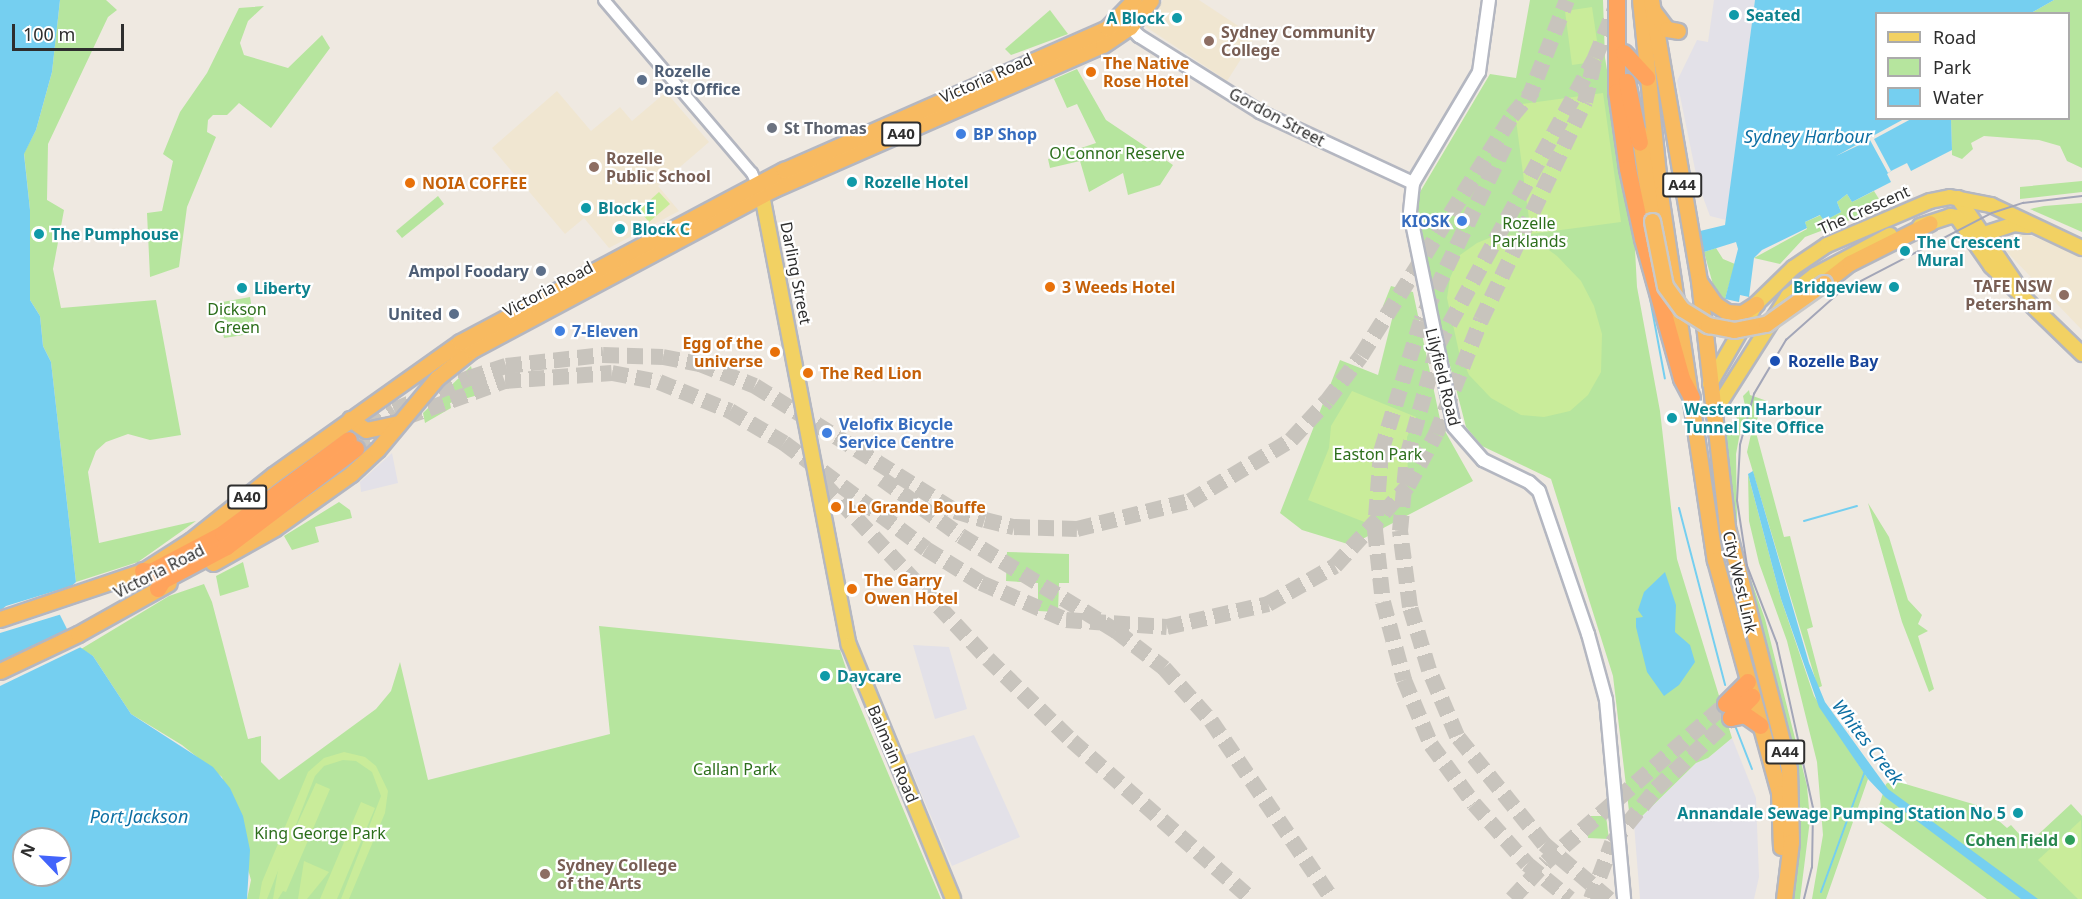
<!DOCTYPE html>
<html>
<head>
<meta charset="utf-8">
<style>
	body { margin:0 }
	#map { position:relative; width:2082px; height:899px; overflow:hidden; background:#efe9e1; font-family:"Noto Sans",sans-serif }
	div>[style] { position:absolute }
	.industrial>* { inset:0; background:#e3e1e8 }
	.education>* { inset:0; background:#f0e6d1 }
	.green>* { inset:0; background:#b6e59e }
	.pitch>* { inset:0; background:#c9ec9a }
	.water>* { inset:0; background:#75cff0 }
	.pier>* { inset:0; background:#efe9e1 }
	.stream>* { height:2px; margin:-1px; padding:0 1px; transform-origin:1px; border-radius:1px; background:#75cff0 }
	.motorway-tunnel>* { height:16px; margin-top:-8px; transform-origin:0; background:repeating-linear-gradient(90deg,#c8c4bd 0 16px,transparent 0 24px) }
	.roads { filter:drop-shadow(2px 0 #b4b7c1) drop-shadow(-2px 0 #b4b7c1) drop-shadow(0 2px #b4b7c1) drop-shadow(0 -2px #b4b7c1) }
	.tertiary>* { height:10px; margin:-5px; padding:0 5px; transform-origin:5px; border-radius:5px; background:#fff }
	.secondary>* { height:12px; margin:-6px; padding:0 6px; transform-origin:6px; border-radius:6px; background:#fff }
	.primary>* { height:14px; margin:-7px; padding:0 7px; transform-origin:7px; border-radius:7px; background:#f2d163 }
	.trunk>* { height:15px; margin:-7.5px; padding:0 7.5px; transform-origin:7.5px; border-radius:7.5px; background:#f8ba60 }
	.motorway>* { height:16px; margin:-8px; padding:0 8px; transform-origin:8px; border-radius:8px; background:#ffa35c }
	.tram>* { height:1.5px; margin:-0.75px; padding:0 0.75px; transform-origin:0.75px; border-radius:0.75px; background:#a3a6b8 }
	.bridges { filter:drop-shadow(2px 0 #c9c9c9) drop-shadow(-2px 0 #c9c9c9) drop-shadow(0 2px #c9c9c9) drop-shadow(0 -2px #c9c9c9) }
	.trunk-bridge>* { height:15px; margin:-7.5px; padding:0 7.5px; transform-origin:7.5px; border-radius:7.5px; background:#f8ba60 }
	.dots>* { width:16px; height:16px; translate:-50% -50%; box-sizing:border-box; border:3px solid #fff; border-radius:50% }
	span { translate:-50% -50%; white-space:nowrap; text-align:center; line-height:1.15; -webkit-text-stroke:4.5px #fff; paint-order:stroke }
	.shield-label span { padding:2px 4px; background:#fff; border:2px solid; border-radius:4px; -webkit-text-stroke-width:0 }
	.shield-label { font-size:15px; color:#2e2e2e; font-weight:700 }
	.culture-label { font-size:16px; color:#0d838f; font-weight:700 }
	.left { translate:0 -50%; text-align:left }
	.right { translate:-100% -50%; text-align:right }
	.education-label { font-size:16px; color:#785e54; font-weight:700 }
	.food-label { font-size:16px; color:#c56008; font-weight:700 }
	.service-label { font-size:16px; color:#4e5e75; font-weight:700 }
	.street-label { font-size:16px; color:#2e2e2e }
	.worship-label { font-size:16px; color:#5b616d; font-weight:700 }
	.shop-label { font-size:16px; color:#366cbe; font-weight:700 }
	.park-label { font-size:16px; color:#2c6e1b }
	.transit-label { font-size:16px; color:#164399; font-weight:700 }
	.leisure-label { font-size:16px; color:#27864d; font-weight:700 }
	.water-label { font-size:18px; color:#0d6fa3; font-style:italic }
	.legend { position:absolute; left:1875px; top:12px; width:195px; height:108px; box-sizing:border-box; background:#fff; border:2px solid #ababab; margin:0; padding:8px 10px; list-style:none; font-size:18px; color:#2e2e2e }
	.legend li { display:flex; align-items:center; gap:12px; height:30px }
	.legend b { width:30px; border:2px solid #ababab }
	.north { position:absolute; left:12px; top:827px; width:60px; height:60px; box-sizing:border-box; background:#fff; border:2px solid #ababab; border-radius:50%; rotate:295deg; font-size:16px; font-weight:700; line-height:24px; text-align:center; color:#2e2e2e }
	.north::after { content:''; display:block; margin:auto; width:21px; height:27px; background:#4264fb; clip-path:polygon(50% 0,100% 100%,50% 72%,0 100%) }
	.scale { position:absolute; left:12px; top:24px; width:112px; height:27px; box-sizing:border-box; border:3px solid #2e2e2e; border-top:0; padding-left:8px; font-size:18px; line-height:21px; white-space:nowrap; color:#2e2e2e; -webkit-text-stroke:4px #fff; paint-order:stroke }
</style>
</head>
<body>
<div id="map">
	<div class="industrial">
		<div style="clip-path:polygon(1714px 0,1755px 0,1726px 220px,1710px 216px,1698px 184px,1677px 81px,1697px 40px,1708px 42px)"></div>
		<div style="clip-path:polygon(392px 453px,398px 483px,361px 492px,360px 482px)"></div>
		<div style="clip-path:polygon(913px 645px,949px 647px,967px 709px,935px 719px)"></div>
		<div style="clip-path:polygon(974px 735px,1020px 837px,952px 866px,905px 755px)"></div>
		<div style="clip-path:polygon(1732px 738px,1756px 798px,1759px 877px,1754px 899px,1640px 899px,1634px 824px,1696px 763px,1708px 758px)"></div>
	</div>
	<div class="education">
		<div style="clip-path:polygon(1163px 0,1199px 0,1255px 37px,1227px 81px,1146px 27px)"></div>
		<div style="clip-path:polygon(557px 91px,591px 131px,620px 107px,632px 121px,666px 92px,709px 142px,658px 186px,679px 211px,609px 248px,584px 218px,565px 234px,492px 148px)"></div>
		<div style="clip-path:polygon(2021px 233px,2056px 244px,2082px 259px,2082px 330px,2004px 249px)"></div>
	</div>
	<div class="green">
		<div style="clip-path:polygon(60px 0,106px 0,117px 10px,108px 17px,48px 144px,47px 200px,64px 210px,53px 269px,61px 308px,156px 300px,181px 435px,150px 440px,128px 434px,106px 442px,96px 451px,88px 472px,99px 543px,196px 521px,138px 562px,76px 582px,51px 362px,43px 346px,40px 316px,30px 300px,30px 210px,24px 153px,36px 130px,52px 72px)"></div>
		<div style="clip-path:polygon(1530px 0,1603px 0,1605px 58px,1634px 230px,1637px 287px,1660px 411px,1677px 559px,1732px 738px,1708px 758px,1696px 763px,1634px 824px,1629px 811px,1613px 676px,1551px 479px,1482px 446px,1466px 427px,1441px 331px,1417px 205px,1420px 192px,1490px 74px,1516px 78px)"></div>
		<div style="clip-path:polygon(2054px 0,2082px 0,2082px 168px,2067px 161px,2060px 146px,2039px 140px,1984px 136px,1971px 143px,1973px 149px,1962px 159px,1952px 155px,1951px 119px,2068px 118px,2068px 14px,2031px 13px)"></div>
		<div style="clip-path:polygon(264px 6px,248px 21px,240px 43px,244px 55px,288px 68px,322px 35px,330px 48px,271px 128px,239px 103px,227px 115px,213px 115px,208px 120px,207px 132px,216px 137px,187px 207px,179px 267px,150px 277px,147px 213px,162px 211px,173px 161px,163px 154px,180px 112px,207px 73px,239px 8px)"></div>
		<div style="clip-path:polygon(1050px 10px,1068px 34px,1011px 55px,1005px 49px)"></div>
		<div style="clip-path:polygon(1077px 69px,1106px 120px,1173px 165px,1160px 185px,1128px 195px,1123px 173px,1089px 192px,1080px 161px,1050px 168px,1048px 159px,1096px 143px,1077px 104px,1067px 108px,1054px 79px)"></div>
		<div style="clip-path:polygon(2082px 181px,2082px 192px,2020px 199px,2020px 187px)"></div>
		<div style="clip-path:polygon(1874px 191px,1884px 207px,1805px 237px,1780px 264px,1754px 258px,1807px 229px,1805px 222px,1821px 215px,1823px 221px,1841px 212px,1837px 202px,1847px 194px,1852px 202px)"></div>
		<div style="clip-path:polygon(438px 196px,444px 204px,402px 238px,396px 231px)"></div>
		<div style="clip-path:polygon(2082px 203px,2082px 232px,2030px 209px,2044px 206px)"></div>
		<div style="clip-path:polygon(1716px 248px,1723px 259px,1735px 264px,1725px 299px,1715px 292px,1704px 252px)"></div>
		<div style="clip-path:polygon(1391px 286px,1413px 292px,1441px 424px,1473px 481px,1351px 545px,1302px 530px,1280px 513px,1340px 360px,1378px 375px,1394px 311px,1383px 306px)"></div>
		<div style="clip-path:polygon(250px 297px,256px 333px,224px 338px,217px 303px)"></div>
		<div style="clip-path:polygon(471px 366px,478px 395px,450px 403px,451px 408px,425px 423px,423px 413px)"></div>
		<div style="clip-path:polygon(1749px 390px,1750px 395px,1767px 401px,1754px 425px,1784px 537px,1790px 536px,1813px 627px,1807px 629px,1822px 686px,1818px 688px,1747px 452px,1753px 425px,1742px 422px,1736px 454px,1737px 522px,1733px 522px,1721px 422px,1739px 422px,1732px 410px,1745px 406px,1743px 396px)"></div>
		<div style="clip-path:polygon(1748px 474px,1781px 599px,1814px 696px,1868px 779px,1826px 899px,1812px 899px,1823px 835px,1817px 762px,1787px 641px,1759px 563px,1749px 521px)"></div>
		<div style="clip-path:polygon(339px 502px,350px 510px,352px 518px,315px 527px,319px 542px,292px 550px,284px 536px)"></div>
		<div style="clip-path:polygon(1868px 503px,1889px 537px,1908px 600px,1922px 615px,1918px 624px,1928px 631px,1918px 636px,1934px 689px,1929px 692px,1902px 622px)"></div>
		<div style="clip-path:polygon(1007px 552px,1069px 554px,1069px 583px,1059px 583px,1058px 612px,1038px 611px,1038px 583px,1006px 581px)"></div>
		<div style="clip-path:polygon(1741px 552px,1765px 619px,1807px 786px,1810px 820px,1800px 899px,1788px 899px,1799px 835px,1797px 783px,1790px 735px)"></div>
		<div style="clip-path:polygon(243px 562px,249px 587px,220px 596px,216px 576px)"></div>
		<div style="clip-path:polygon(204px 584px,212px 602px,248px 739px,261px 736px,261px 762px,279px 780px,376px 709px,391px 691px,400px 662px,428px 780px,610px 734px,599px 626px,840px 650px,853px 690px,941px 899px,247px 899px,251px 880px,222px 777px,182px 745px,131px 714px,93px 656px,81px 649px,169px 596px)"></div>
		<div style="clip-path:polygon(1892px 780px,1983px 807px,2007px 828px,2011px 825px,2028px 844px,2071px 804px,2082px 816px,2082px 899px,1987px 899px,1875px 818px,1886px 784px)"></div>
		<div style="clip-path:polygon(1589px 816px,1606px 816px,1609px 839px,1588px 838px)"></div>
	</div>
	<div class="pitch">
		<div style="clip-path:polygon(1592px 7px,1600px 61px,1572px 65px,1565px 11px)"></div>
		<div style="clip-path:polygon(1603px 93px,1621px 222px,1531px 234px,1514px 105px)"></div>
		<div style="clip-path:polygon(659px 192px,670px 204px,649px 222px,639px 210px)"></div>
		<div style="clip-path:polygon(1511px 235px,1538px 242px,1557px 256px,1581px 281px,1594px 306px,1602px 334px,1601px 372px,1588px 395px,1570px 411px,1544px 417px,1521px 415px,1491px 398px,1469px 375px,1459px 352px,1447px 298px,1450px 278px,1460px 255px,1477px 243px,1494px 236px)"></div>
		<div style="clip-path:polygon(1352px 391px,1416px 417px,1407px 437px,1408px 483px,1396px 501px,1379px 510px,1372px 525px,1308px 500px,1329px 448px,1331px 426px)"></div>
		<div style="clip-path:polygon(344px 752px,365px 757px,376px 766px,388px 791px,385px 813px,349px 899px,341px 899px,381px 796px,372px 772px,356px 761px,343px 760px,324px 766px,315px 776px,267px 899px,259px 899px,262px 882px,308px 772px,324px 758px)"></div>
		<div style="clip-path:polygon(316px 783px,330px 789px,286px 892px,283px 891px,278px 899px,273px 899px,279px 864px)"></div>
		<div style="clip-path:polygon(361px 802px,375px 808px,337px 899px,320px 899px)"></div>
		<div style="clip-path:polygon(2081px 820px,2082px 899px,2078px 899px,2038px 860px)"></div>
		<div style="clip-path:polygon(304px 861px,329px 872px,307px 899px,298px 899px)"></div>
	</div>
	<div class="water">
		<div style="clip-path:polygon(evenodd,0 0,60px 0,52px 72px,36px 130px,24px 154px,30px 210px,30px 300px,40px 316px,43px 346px,51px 362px,76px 582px,54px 603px,74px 643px,93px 656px,131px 714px,213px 767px,230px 788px,243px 816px,250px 850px,247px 899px,0 899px,0 0,24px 839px,60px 839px,60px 875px,24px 875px,24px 839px)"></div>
		<div style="clip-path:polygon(1755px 0,2054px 0,2031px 13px,1876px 14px,1876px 118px,1951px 119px,1952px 150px,1911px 171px,1907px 163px,1891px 171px,1887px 174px,1891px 182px,1852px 202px,1847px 194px,1837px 202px,1841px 212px,1824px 221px,1820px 215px,1805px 222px,1807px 228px,1762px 250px,1754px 258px,1749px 297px,1740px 295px,1739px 302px,1725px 299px,1738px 249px,1736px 242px,1704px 252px,1700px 231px,1725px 225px)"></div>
		<div style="clip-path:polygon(1753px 471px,1809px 663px,1825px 702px,1888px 789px,2038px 899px,2021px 899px,1885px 797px,1868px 779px,1819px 707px,1781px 599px,1748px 474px)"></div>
		<div style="clip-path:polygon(1665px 572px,1676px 605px,1675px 632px,1690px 645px,1695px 662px,1679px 685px,1664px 696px,1647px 672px,1636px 627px,1636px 618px,1643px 617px,1638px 610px,1644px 592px)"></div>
	</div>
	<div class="pier">
		<div style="clip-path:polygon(1904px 119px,1911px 119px,1874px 139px,1891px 171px,1888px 173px,1870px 140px,1836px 156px)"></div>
		<div style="clip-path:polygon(78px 584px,57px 604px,62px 614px,0 633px,0 611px,6px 606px)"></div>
		<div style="clip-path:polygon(60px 635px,83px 646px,0 686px,0 662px)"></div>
	</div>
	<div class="stream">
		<div style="left:1649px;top:293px;width:87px;rotate:79.5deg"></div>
		<div style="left:1679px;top:508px;width:183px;rotate:75.4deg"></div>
		<div style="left:1804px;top:521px;width:55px;rotate:-15.8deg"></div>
		<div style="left:1736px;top:728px;width:44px;rotate:68.7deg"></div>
		<div style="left:1821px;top:892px;width:129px;rotate:-70deg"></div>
	</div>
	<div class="motorway-tunnel">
		<div style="left:1528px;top:100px;width:107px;rotate:-68.7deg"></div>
		<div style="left:1505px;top:145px;width:195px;rotate:115.5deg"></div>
		<div style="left:1421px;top:321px;width:137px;rotate:107deg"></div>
		<div style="left:1381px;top:452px;width:78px;rotate:94.4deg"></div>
		<div style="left:1375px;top:530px;width:72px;rotate:83.7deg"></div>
		<div style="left:1383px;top:602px;width:81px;rotate:74.9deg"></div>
		<div style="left:1404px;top:680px;width:70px;rotate:67.4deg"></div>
		<div style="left:1431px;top:745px;width:73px;rotate:53.9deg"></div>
		<div style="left:1474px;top:804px;width:80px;rotate:48.5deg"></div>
		<div style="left:1527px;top:864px;width:55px;rotate:39.1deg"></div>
		<div style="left:349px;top:440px;width:54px;rotate:-33.7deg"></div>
		<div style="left:394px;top:410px;width:82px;rotate:-23.1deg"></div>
		<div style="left:469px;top:378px;width:39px;rotate:-18deg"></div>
		<div style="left:506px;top:366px;width:98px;rotate:-6.5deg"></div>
		<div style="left:603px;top:355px;width:60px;rotate:1.9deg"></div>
		<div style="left:663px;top:357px;width:38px;rotate:11deg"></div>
		<div style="left:700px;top:364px;width:59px;rotate:21.8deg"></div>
		<div style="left:755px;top:386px;width:236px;rotate:32deg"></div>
		<div style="left:955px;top:511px;width:31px;rotate:17deg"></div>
		<div style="left:985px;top:520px;width:30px;rotate:14deg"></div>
		<div style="left:1014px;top:527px;width:63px;rotate:1.8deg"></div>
		<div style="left:1077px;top:529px;width:116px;rotate:-13.9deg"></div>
		<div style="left:1190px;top:501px;width:118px;rotate:-31.1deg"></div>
		<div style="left:1291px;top:440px;width:53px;rotate:-47.3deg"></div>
		<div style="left:1327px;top:401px;width:56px;rotate:-52.9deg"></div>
		<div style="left:1361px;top:356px;width:284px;rotate:-57.8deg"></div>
		<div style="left:1512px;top:116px;width:33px;rotate:-50deg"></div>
		<div style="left:356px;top:449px;width:59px;rotate:-32.6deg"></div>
		<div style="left:406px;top:417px;width:105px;rotate:-20deg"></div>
		<div style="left:505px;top:381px;width:107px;rotate:-4.3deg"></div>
		<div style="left:612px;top:373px;width:48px;rotate:10.8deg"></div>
		<div style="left:659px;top:382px;width:77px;rotate:22.2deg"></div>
		<div style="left:730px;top:411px;width:63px;rotate:30.7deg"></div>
		<div style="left:784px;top:443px;width:177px;rotate:36.7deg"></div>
		<div style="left:926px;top:549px;width:65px;rotate:31.7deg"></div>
		<div style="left:981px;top:583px;width:93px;rotate:23.5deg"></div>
		<div style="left:1066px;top:620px;width:101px;rotate:4deg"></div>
		<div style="left:1167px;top:627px;width:104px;rotate:-12.8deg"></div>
		<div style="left:1268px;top:604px;width:77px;rotate:-29.6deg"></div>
		<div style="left:1335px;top:566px;width:108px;rotate:-47.6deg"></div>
		<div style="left:1408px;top:486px;width:59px;rotate:-61.7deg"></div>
		<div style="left:1436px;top:434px;width:123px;rotate:-68.5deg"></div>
		<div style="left:1481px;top:320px;width:242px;rotate:-64.5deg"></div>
		<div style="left:1585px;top:102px;width:45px;rotate:-77.2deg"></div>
		<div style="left:882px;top:479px;width:97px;rotate:35.8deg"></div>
		<div style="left:961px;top:536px;width:182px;rotate:31.5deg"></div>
		<div style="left:1116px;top:631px;width:61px;rotate:37.6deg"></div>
		<div style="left:1164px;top:668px;width:71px;rotate:48.4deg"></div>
		<div style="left:1211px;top:721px;width:215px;rotate:55.8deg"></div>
		<div style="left:824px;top:484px;width:240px;rotate:46.9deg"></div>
		<div style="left:988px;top:659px;width:117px;rotate:44.3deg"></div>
		<div style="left:1072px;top:741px;width:239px;rotate:41.4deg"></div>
		<div style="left:1512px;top:899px;width:50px;rotate:-47.4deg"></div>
		<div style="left:1546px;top:862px;width:240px;rotate:-41.3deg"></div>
		<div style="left:1591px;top:899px;width:60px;rotate:-69.4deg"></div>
		<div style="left:1612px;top:843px;width:70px;rotate:-50.8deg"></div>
		<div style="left:1656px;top:789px;width:103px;rotate:-43.4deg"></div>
		<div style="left:1609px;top:899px;width:85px;rotate:-139.8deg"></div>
		<div style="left:1544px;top:844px;width:139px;rotate:-128.9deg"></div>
		<div style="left:1457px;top:736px;width:72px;rotate:-113deg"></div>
		<div style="left:1429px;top:670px;width:66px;rotate:-106.8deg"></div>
		<div style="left:1410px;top:607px;width:77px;rotate:-97.5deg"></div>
		<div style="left:1400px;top:531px;width:74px;rotate:-84.6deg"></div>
		<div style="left:1407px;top:457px;width:116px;rotate:-74.5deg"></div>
		<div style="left:1438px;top:345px;width:327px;rotate:-61.3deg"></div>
		<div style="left:1595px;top:58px;width:58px;rotate:-67.8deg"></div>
	</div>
	<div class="roads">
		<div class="tertiary">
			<div style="left:604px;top:0;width:228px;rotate:49.5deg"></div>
			<div style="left:752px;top:173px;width:12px;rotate:66deg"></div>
		</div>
		<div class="secondary">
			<div style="left:1489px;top:0;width:73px;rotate:97.9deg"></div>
			<div style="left:1479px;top:72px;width:129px;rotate:120.7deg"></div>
			<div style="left:1413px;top:183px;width:30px;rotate:96deg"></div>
			<div style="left:1410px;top:213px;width:218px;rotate:78.4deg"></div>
			<div style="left:1454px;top:427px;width:44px;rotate:48.7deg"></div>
			<div style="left:1483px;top:460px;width:51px;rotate:25.6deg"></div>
			<div style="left:1529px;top:482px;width:13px;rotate:42deg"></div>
			<div style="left:1539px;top:491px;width:151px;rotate:71.1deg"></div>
			<div style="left:1588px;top:634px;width:68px;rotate:74.7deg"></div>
			<div style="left:1606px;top:700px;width:200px;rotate:84.8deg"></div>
			<div style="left:1125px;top:22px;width:20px;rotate:45deg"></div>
			<div style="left:1139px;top:36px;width:143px;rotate:32.1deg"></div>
			<div style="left:1260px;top:112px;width:169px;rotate:24.9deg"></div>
		</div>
		<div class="primary">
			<div style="left:762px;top:195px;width:458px;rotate:79.1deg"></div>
			<div style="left:849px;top:645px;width:274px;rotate:67.7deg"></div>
			<div style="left:1958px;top:198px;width:102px;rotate:55.8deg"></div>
			<div style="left:1920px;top:226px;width:32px;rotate:-18deg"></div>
			<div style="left:1950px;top:216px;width:7px;rotate:8deg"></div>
			<div style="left:1957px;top:217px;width:60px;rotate:55.2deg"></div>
			<div style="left:1991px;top:266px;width:127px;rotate:44deg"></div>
			<div style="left:1978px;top:236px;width:39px;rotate:-18deg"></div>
			<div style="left:2015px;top:224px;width:13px;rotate:9deg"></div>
			<div style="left:1710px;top:384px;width:92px;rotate:-60.1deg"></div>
			<div style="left:1756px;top:304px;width:52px;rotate:-44.2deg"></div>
			<div style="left:1793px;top:268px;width:41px;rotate:-34.1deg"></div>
			<div style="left:1827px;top:245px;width:112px;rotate:-23.1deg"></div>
			<div style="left:1930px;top:201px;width:20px;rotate:-11deg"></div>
			<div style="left:1950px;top:197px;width:42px;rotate:11deg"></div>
			<div style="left:1991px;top:205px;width:101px;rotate:25.3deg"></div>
			<div style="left:1713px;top:414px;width:140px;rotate:-57.6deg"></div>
			<div style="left:1788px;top:296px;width:34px;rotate:-38deg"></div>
			<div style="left:1815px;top:275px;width:85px;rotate:-28.1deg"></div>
		</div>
		<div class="trunk">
			<div style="left:1640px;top:0;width:195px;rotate:84.1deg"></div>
			<div style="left:1660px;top:194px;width:370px;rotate:81.5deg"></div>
			<div style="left:1715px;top:560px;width:242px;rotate:74.6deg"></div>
			<div style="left:1779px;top:793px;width:54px;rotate:87.9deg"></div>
			<div style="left:1651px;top:0;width:285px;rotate:80.3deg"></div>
			<div style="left:1699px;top:281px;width:248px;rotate:83.5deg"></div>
			<div style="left:1727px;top:527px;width:250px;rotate:75.6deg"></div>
			<div style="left:1789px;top:769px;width:73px;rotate:88.4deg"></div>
			<div style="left:1791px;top:842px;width:57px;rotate:97deg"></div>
			<div style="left:1654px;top:12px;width:21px;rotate:53deg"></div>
			<div style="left:1667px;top:29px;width:11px;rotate:10deg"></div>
			<div style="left:1639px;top:132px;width:90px;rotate:81.7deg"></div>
			<div style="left:1699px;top:281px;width:28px;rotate:55deg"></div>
			<div style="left:1715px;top:304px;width:14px;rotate:34deg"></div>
			<div style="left:1727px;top:312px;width:15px;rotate:4deg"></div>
			<div style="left:1742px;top:313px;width:17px;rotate:-33deg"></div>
			<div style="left:1824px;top:283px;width:33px;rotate:-38deg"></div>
			<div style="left:1850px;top:263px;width:89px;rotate:-26.6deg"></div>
			<div style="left:350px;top:419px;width:19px;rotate:35deg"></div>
			<div style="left:366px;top:430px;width:33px;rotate:-12deg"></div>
			<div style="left:213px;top:563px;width:71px;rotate:-29.4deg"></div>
			<div style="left:275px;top:528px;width:93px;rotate:-35.4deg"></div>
			<div style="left:351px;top:474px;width:35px;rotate:-43deg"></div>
			<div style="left:377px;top:450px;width:94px;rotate:-50.2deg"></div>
			<div style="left:437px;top:378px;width:45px;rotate:-38.7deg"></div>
			<div style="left:472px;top:350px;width:340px;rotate:-28.1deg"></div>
			<div style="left:772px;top:190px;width:361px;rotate:-23.7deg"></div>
			<div style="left:1103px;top:45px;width:32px;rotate:-34deg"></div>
			<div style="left:1130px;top:27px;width:34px;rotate:-52deg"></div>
			<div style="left:0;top:619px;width:151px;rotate:-18.6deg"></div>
			<div style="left:143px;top:571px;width:56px;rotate:-32.6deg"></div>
			<div style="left:190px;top:541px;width:106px;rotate:-38.5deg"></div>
			<div style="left:273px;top:475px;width:229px;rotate:-35.4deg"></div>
			<div style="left:460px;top:342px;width:367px;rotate:-28deg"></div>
			<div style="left:784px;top:170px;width:353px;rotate:-23.7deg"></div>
			<div style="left:1107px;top:28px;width:39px;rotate:-46deg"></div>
			<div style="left:0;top:671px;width:86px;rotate:-25.4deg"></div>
			<div style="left:78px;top:634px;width:104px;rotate:-29.3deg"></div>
		</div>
		<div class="motorway">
			<div style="left:1617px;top:0;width:92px;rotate:90deg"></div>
			<div style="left:1617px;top:92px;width:78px;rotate:81.9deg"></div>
			<div style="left:1628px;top:169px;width:72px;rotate:77.9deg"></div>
			<div style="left:1643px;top:239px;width:145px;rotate:74.4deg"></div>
			<div style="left:1682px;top:379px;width:21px;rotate:62deg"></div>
			<div style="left:1624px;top:53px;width:34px;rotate:47deg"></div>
			<div style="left:1627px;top:82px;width:62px;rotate:78deg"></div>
			<div style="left:143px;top:571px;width:8px;rotate:7deg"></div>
			<div style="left:151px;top:572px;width:81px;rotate:-27.8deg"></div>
			<div style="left:223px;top:534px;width:157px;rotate:-36.7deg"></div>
			<div style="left:158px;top:589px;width:9px;rotate:-58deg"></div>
			<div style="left:163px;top:581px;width:72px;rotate:-28deg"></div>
			<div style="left:227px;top:547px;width:162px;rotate:-37.2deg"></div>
			<div style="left:1726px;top:704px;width:31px;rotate:-45deg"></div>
			<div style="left:1731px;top:718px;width:14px;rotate:-12deg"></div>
			<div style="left:1745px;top:715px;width:19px;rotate:35deg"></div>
			<div style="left:1731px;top:718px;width:30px;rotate:-45deg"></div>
		</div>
	</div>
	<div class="tram">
		<div style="left:1804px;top:899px;width:32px;rotate:-76deg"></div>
		<div style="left:1812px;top:868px;width:60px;rotate:-89deg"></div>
		<div style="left:1813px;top:808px;width:168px;rotate:-102.4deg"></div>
		<div style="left:1777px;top:644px;width:84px;rotate:-111deg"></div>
		<div style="left:1747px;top:566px;width:66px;rotate:-98.7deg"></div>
		<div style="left:1737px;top:501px;width:56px;rotate:-86.9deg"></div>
		<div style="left:1740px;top:445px;width:53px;rotate:-74.6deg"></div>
		<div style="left:1754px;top:394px;width:63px;rotate:-59.3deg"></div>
		<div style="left:1786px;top:340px;width:72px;rotate:-41.6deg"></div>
		<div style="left:1840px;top:292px;width:171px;rotate:-27.5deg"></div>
		<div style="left:1992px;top:213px;width:33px;rotate:-18deg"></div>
		<div style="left:2023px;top:203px;width:59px;rotate:-6.8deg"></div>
	</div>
	<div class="bridges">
		<div class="trunk-bridge">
			<div style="left:1652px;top:221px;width:66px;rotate:78.7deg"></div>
			<div style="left:1665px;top:286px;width:29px;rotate:54deg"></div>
			<div style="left:1682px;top:309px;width:31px;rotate:32deg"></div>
			<div style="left:1708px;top:325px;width:26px;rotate:11deg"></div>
			<div style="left:1734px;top:330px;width:33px;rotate:-11deg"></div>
			<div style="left:1766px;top:324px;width:71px;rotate:-35.3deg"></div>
		</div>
	</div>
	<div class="dots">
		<div style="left:1734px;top:15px;background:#0f9aa8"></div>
		<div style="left:1177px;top:18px;background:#0f9aa8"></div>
		<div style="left:1209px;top:41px;background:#8d6e63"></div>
		<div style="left:1091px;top:72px;background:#e8710a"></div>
		<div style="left:642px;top:80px;background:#5c6f8a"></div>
		<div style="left:772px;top:128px;background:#6b7280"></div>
		<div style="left:961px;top:134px;background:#3f7fe0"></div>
		<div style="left:594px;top:167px;background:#8d6e63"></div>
		<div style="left:852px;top:182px;background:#0f9aa8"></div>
		<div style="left:410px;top:183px;background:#e8710a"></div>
		<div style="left:586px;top:208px;background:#0f9aa8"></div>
		<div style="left:1462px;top:221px;background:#3f7fe0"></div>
		<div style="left:620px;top:229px;background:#0f9aa8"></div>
		<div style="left:39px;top:234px;background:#0f9aa8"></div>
		<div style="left:1905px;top:251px;background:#0f9aa8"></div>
		<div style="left:541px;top:271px;background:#5c6f8a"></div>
		<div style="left:1050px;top:287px;background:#e8710a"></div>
		<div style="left:1894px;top:287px;background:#0f9aa8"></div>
		<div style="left:242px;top:288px;background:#0f9aa8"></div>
		<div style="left:2064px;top:295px;background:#8d6e63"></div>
		<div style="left:454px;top:314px;background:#5c6f8a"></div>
		<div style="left:560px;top:331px;background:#3f7fe0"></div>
		<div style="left:775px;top:352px;background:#e8710a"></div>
		<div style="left:1775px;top:361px;background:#1a4fb4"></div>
		<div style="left:808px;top:373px;background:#e8710a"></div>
		<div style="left:1672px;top:418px;background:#0f9aa8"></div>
		<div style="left:827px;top:433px;background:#3f7fe0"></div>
		<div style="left:836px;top:507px;background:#e8710a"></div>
		<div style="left:852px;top:589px;background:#e8710a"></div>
		<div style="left:825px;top:676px;background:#0f9aa8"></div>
		<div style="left:2018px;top:813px;background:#0f9aa8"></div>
		<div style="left:2070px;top:840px;background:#2e9e5b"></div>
		<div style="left:545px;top:874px;background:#8d6e63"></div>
	</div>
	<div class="shield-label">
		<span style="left:901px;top:134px">A40</span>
		<span style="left:1682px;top:185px">A44</span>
		<span style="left:247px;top:497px">A40</span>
		<span style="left:1785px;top:752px">A44</span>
	</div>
	<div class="culture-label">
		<span class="left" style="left:1746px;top:15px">Seated</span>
		<span class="right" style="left:1165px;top:18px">A Block</span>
		<span class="left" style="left:864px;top:182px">Rozelle Hotel</span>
		<span class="left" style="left:598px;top:208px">Block E</span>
		<span class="left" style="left:632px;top:229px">Block C</span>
		<span class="left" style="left:51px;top:234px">The Pumphouse</span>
		<span class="left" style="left:1917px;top:251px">The Crescent<br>Mural</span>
		<span class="right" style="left:1882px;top:287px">Bridgeview</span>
		<span class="left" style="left:254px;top:288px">Liberty</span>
		<span class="left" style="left:1684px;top:418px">Western Harbour<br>Tunnel Site Office</span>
		<span class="left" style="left:837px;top:676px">Daycare</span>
		<span class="right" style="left:2006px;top:813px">Annandale Sewage Pumping Station No 5</span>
	</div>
	<div class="education-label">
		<span class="left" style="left:1221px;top:41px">Sydney Community<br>College</span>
		<span class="left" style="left:606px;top:167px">Rozelle<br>Public School</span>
		<span class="right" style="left:2052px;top:295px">TAFE NSW<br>Petersham</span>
		<span class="left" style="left:557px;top:874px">Sydney College<br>of the Arts</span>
	</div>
	<div class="food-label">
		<span class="left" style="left:1103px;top:72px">The Native<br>Rose Hotel</span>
		<span class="left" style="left:422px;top:183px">NOIA COFFEE</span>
		<span class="left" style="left:1062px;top:287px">3 Weeds Hotel</span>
		<span class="right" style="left:763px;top:352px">Egg of the<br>universe</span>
		<span class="left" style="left:820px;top:373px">The Red Lion</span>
		<span class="left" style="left:848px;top:507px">Le Grande Bouffe</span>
		<span class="left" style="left:864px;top:589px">The Garry<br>Owen Hotel</span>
	</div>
	<div class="service-label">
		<span class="left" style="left:654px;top:80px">Rozelle<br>Post Office</span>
		<span class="right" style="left:529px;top:271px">Ampol Foodary</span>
		<span class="right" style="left:442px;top:314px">United</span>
	</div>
	<div class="street-label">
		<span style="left:986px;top:78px;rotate:-24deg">Victoria Road</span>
		<span style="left:1277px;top:117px;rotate:28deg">Gordon Street</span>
		<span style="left:1864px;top:210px;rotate:-24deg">The Crescent</span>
		<span style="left:796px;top:273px;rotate:79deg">Darling Street</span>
		<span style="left:548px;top:289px;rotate:-28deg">Victoria Road</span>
		<span style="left:1443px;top:377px;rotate:76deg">Lilyfield Road</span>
		<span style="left:159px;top:571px;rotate:-27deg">Victoria Road</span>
		<span style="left:1740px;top:582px;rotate:77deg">City West Link</span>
		<span style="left:893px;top:754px;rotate:67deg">Balmain Road</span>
	</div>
	<div class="worship-label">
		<span class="left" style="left:784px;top:128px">St Thomas</span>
	</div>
	<div class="shop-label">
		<span class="left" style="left:973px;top:134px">BP Shop</span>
		<span class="right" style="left:1450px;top:221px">KIOSK</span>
		<span class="left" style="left:572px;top:331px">7-Eleven</span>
		<span class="left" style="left:839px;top:433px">Velofix Bicycle<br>Service Centre</span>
	</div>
	<div class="park-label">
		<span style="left:1117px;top:153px">O'Connor Reserve</span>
		<span style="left:1529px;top:232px">Rozelle<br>Parklands</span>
		<span style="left:237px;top:318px">Dickson<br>Green</span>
		<span style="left:1378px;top:454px">Easton Park</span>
		<span style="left:735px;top:769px">Callan Park</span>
		<span style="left:320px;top:833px">King George Park</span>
	</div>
	<div class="transit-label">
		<span class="left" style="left:1788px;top:361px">Rozelle Bay</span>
	</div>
	<div class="leisure-label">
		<span class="right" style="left:2058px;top:840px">Cohen Field</span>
	</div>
	<div class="water-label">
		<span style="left:1808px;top:136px">Sydney Harbour</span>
		<span style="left:1868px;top:742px;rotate:52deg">Whites Creek</span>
		<span style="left:139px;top:816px">Port Jackson</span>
	</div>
	<ul class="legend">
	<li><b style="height:8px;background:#f2d163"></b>Road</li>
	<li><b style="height:16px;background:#b6e59e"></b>Park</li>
	<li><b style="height:16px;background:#75cff0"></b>Water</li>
	</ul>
	<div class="north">N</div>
	<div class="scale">100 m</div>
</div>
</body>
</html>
